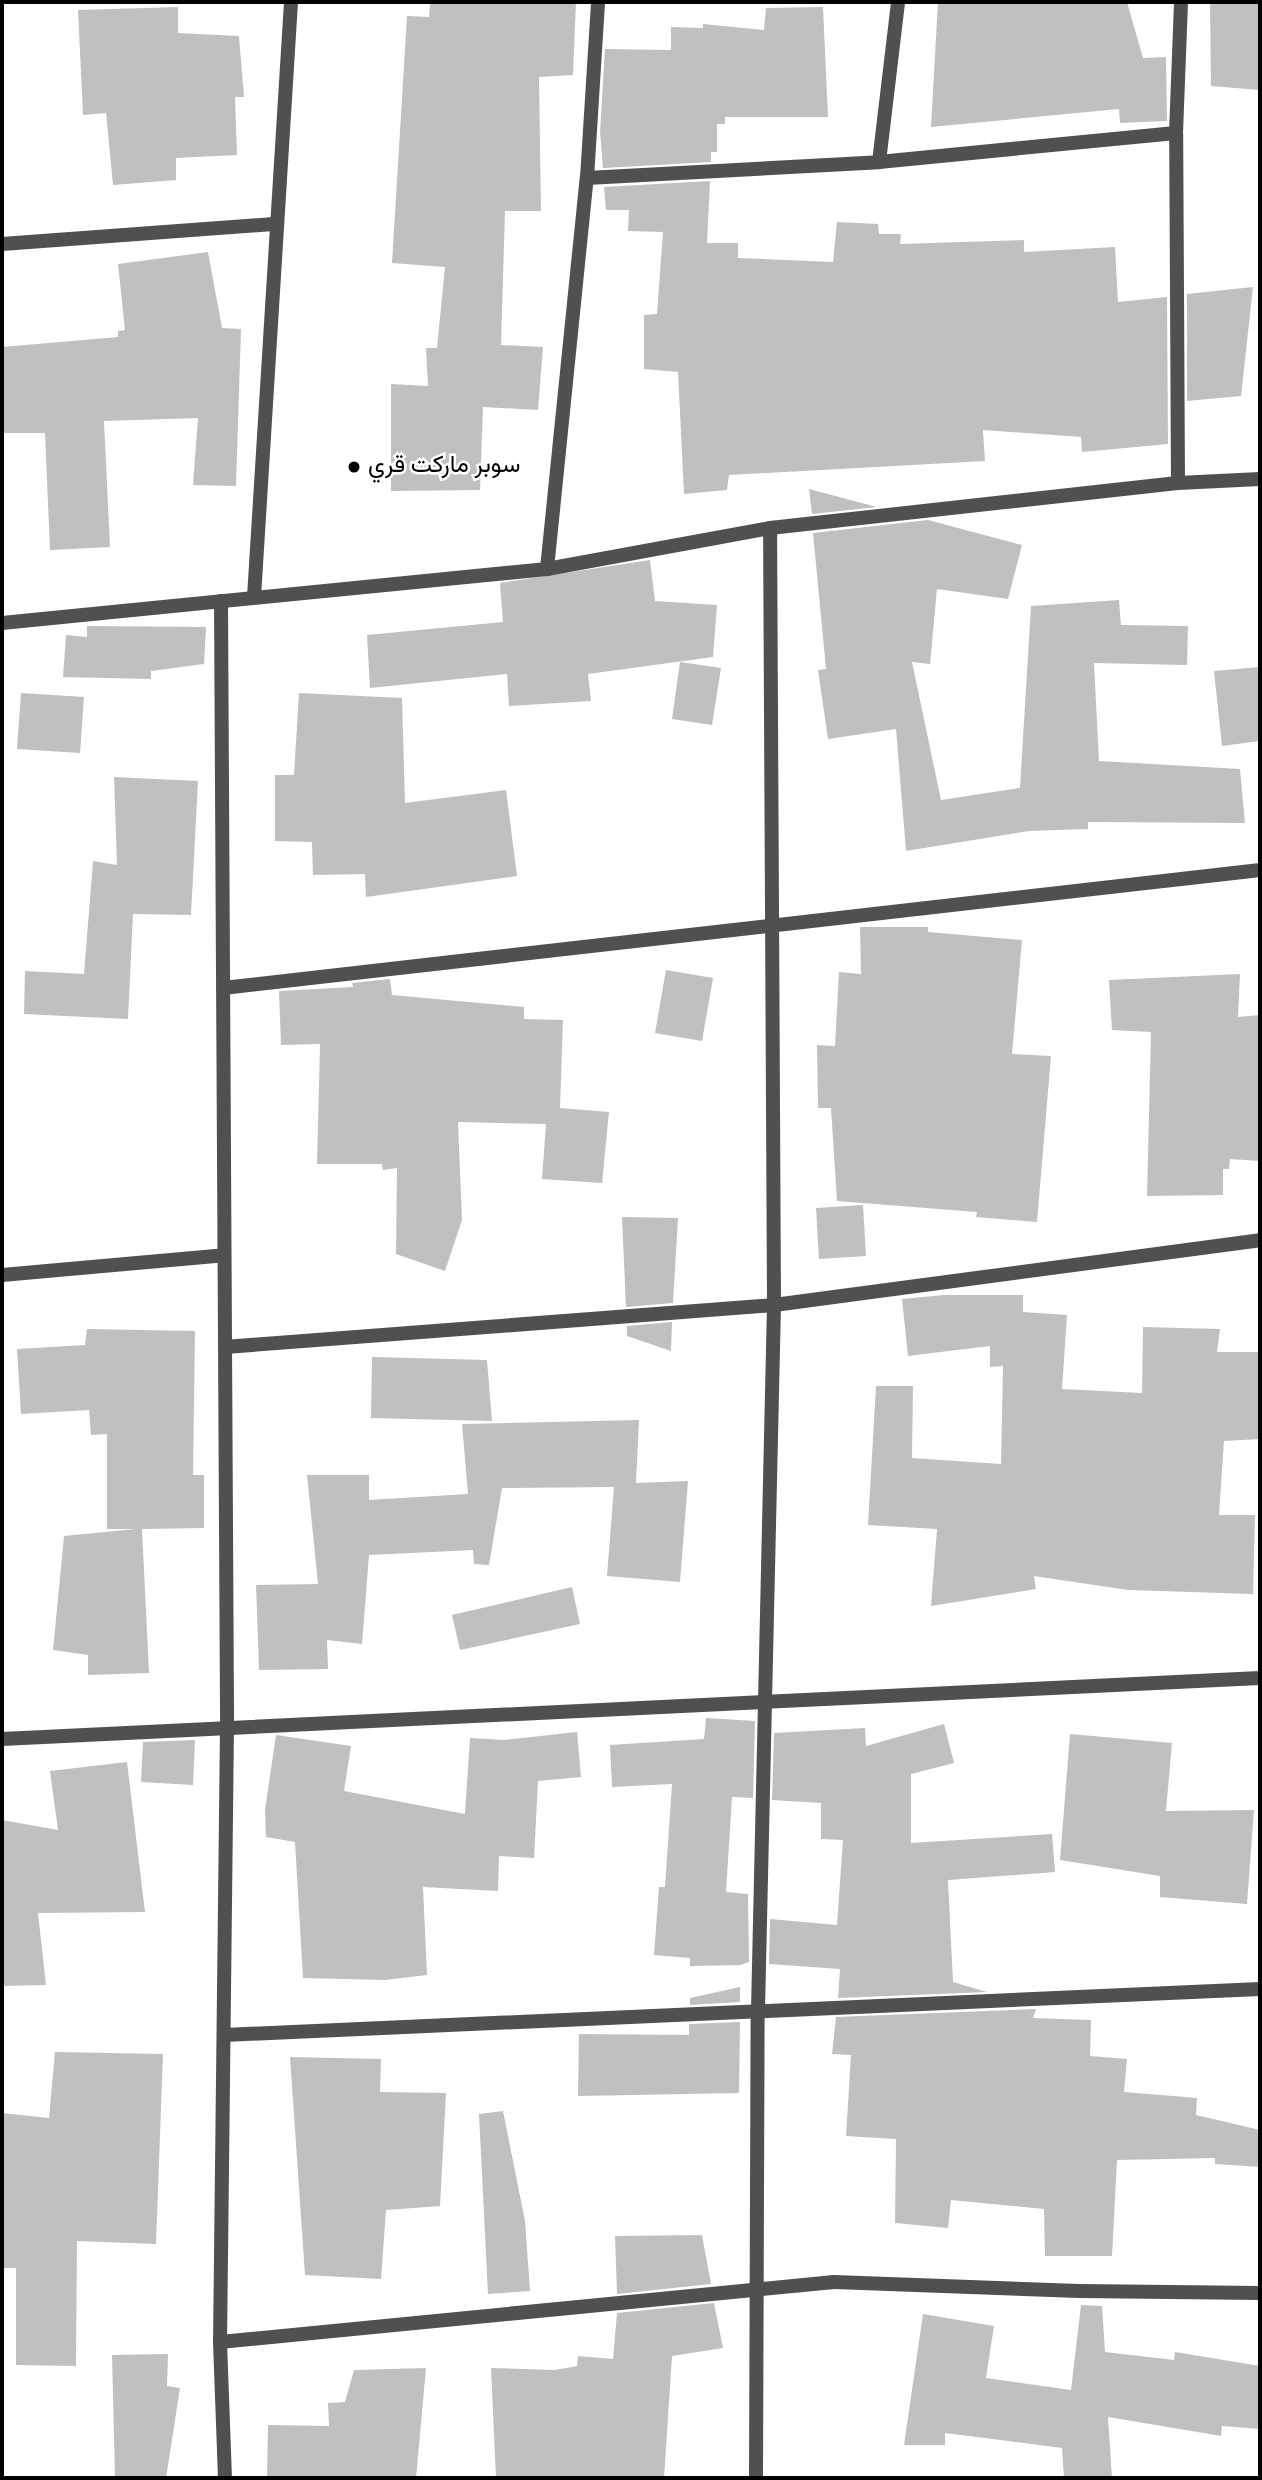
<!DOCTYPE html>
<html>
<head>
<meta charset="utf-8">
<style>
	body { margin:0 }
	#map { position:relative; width:1262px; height:2480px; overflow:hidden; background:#fff; font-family:Overpass,Vazirmatn,sans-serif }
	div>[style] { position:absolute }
	.building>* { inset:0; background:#c0c0c0 }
	.street>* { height:14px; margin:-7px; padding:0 7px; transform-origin:7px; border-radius:7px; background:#505050 }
	.dots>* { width:19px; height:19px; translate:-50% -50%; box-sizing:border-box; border:4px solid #fff; border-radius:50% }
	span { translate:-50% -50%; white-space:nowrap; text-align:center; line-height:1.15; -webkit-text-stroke:5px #fff; paint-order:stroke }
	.poi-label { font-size:24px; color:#000 }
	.left { translate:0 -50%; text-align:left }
	.frame { position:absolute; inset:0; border:4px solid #000; pointer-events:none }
</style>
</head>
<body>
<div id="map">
	<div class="building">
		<div style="clip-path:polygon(430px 2px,576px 2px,573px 75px,539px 77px,541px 211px,505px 211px,501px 345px,543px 347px,538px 410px,483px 407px,480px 490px,391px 491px,391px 384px,428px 386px,426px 348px,437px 348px,445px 267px,392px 263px,407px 16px,429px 17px)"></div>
		<div style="clip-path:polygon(938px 2px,1127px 2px,1143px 58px,1166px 57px,1167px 121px,1120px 123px,1119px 109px,931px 127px)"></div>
		<div style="clip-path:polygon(1210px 2px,1260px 2px,1260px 90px,1211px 86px)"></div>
		<div style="clip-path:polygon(178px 7px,178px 33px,239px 36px,244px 97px,235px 97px,237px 155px,176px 158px,176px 180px,113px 185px,106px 113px,83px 115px,78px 10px)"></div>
		<div style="clip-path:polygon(823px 7px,828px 117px,725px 117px,725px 124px,717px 124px,717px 152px,711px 152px,711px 162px,603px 168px,600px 132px,605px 49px,671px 50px,671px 27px,703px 28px,703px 24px,764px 30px,766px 8px)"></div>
		<div style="clip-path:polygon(710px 181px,707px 243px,738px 243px,738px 258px,833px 262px,837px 222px,878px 224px,879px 234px,901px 234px,900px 244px,1024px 240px,1024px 252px,1115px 247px,1118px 302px,1167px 297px,1168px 444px,1082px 452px,1081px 437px,983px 430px,985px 461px,729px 475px,727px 490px,684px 494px,678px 372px,644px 369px,644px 315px,657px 314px,663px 232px,628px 231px,629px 210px,606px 210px,604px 187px)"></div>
		<div style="clip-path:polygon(208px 252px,222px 328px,241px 329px,236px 486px,193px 485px,198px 418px,104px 421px,110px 547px,50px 550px,45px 433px,2px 433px,2px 347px,118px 337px,118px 331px,125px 330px,118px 264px)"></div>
		<div style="clip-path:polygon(1253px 287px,1241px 396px,1187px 401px,1187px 294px)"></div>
		<div style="clip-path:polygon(809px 489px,877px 507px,812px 514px)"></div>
		<div style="clip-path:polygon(928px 520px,1022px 545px,1008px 599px,937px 589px,930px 664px,912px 662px,941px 800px,1020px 788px,1031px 606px,1119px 600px,1121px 625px,1188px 626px,1187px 665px,1094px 663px,1099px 761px,1240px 769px,1245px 823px,1088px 822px,1088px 829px,1029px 831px,906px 851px,896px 729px,828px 739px,818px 670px,826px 669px,813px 533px)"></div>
		<div style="clip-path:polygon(650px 560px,655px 601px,717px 605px,713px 657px,588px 674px,591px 701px,509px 706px,507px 674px,370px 688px,367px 635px,503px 622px,500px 583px)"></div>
		<div style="clip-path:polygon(87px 626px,206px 627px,204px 664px,151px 671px,151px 679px,63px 677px,66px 635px,87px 637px)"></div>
		<div style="clip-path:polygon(680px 662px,721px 668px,712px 725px,672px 719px)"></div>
		<div style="clip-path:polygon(1260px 667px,1260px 741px,1222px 746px,1214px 671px)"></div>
		<div style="clip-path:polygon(21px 693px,84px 697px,80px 753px,17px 749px)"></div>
		<div style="clip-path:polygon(299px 693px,402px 698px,405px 803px,506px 790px,517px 876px,366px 897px,365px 874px,313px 875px,312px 842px,275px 841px,275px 775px,294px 775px)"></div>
		<div style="clip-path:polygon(114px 777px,198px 781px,191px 915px,133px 914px,128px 1019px,24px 1014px,25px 971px,84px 974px,93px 861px,117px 865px)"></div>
		<div style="clip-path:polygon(860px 927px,928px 927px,928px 932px,1022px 940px,1012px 1054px,1051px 1056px,1037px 1222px,976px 1217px,977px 1212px,837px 1201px,831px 1108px,818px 1108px,817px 1045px,835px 1046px,839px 972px,861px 974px)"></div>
		<div style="clip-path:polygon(666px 970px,713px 978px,702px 1041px,655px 1033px)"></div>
		<div style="clip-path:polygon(1240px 974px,1238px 1017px,1260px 1015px,1260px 1161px,1230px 1159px,1229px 1169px,1223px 1169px,1223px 1195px,1147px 1196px,1151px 1032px,1112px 1030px,1109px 980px)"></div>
		<div style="clip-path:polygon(390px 979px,392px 995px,524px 1007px,524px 1019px,563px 1020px,560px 1108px,609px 1112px,602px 1183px,542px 1179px,546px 1124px,458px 1122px,462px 1220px,445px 1271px,396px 1254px,397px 1168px,383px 1170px,382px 1164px,317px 1164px,320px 1044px,281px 1045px,279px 991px,353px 987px,352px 983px)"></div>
		<div style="clip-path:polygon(863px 1205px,866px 1256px,819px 1259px,816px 1208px)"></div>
		<div style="clip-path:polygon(622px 1217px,678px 1218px,673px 1303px,626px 1307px)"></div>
		<div style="clip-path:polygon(944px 1295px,1023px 1295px,1023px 1312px,1067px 1315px,1062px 1389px,1142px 1393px,1143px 1327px,1220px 1329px,1217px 1352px,1260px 1352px,1260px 1439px,1224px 1441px,1219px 1515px,1255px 1515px,1253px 1594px,1128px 1590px,1034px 1576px,1036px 1589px,931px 1606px,937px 1529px,868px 1525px,876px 1386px,913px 1386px,912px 1458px,1001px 1464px,1003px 1366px,990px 1367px,990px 1346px,908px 1356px,902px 1299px)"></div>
		<div style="clip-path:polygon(672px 1322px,671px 1351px,627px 1336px,627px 1326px)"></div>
		<div style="clip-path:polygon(87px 1329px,195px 1331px,193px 1475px,204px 1475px,204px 1528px,142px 1529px,149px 1673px,88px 1675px,88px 1655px,53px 1650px,64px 1536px,136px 1529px,107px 1529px,107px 1434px,91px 1435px,89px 1410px,21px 1414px,17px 1349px,85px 1345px)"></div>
		<div style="clip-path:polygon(372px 1357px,487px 1360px,492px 1421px,371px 1418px)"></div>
		<div style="clip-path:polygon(639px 1420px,636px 1483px,688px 1481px,680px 1582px,607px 1576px,614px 1487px,502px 1488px,489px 1565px,474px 1564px,473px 1550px,369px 1555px,362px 1644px,327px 1640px,328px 1669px,259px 1670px,256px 1585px,318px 1584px,307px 1475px,369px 1475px,369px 1500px,468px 1494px,462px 1424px)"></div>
		<div style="clip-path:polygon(572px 1587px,580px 1624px,460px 1650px,452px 1615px)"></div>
		<div style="clip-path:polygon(706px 1718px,755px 1721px,753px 1798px,732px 1797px,726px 1892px,748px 1894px,749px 1962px,740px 1965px,690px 1966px,690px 1958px,654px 1955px,659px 1887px,665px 1887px,672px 1784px,612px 1787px,610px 1745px,704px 1739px)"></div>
		<div style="clip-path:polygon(944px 1724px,954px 1763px,911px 1774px,911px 1843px,1052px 1834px,1055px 1872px,948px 1880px,953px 1982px,987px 1992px,838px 1998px,840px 1969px,769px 1964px,770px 1919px,837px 1925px,843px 1840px,821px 1839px,821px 1803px,772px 1800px,774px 1733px,865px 1728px,866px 1746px)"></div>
		<div style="clip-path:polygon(577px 1732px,581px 1777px,538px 1781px,534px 1858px,499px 1856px,498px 1891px,423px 1887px,427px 1975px,385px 1980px,303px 1978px,295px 1842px,266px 1837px,265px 1810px,276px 1735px,351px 1746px,344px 1791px,465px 1814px,470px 1738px,504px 1740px)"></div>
		<div style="clip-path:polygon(1070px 1734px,1172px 1743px,1166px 1811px,1254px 1810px,1247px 1904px,1160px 1897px,1160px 1876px,1060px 1860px)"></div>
		<div style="clip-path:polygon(195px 1740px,193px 1785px,141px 1782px,143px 1742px)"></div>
		<div style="clip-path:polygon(127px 1762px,145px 1912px,38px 1913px,46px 1985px,2px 1986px,2px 1820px,58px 1830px,50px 1771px)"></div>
		<div style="clip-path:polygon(740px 1987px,740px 2002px,690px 2005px,690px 1998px)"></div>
		<div style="clip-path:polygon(1036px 2009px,1033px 2018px,1091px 2020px,1090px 2056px,1127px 2059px,1124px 2092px,1197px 2098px,1196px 2115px,1260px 2130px,1260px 2167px,1215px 2164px,1215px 2158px,1117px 2160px,1112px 2256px,1045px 2256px,1044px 2209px,951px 2200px,948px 2228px,895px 2223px,896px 2139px,846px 2136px,851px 2055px,832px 2054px,836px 2017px)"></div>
		<div style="clip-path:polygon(740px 2022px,739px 2093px,578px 2096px,579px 2034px,689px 2035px,689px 2024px)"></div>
		<div style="clip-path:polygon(55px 2052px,163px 2054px,156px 2244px,77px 2241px,76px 2366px,16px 2365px,16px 2268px,2px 2268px,2px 2113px,49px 2118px)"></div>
		<div style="clip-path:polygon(290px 2057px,381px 2059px,380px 2092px,446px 2093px,440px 2206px,386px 2210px,381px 2279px,305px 2275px)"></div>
		<div style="clip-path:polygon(503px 2111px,525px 2221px,530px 2291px,488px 2294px,479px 2114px)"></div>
		<div style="clip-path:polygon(702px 2235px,711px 2284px,617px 2294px,615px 2236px)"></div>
		<div style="clip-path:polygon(714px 2303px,723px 2348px,672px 2356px,664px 2478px,496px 2478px,491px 2368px,555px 2370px,577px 2366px,578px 2356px,613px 2359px,617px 2313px)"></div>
		<div style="clip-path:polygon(1081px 2305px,1102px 2306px,1105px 2352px,1174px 2360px,1175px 2352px,1260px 2366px,1260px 2429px,1222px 2426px,1221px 2436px,1108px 2417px,1112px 2478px,1064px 2478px,1062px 2448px,945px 2433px,945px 2445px,904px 2445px,923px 2314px,994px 2326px,986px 2378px,1071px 2390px)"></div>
		<div style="clip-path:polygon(168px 2354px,167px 2386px,180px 2388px,166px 2478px,115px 2478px,112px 2355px)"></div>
		<div style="clip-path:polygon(426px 2368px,416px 2478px,267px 2478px,268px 2425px,329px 2426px,328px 2403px,345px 2402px,354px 2370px)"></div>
	</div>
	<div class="street">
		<div style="left:879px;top:162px;width:161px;rotate:-83.2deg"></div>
		<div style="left:587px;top:178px;width:292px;rotate:-3.1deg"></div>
		<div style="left:879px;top:162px;width:298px;rotate:-5.6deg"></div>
		<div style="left:2px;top:244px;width:276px;rotate:-4.2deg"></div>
		<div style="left:1178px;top:483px;width:350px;rotate:-90.3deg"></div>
		<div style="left:1176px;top:133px;width:131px;rotate:-87.8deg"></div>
		<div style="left:547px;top:569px;width:393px;rotate:-84.2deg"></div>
		<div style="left:587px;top:178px;width:176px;rotate:-86.4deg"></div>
		<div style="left:254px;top:597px;width:596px;rotate:-86.44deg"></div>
		<div style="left:221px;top:601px;width:1126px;rotate:89.69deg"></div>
		<div style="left:227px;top:1727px;width:615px;rotate:90.65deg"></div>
		<div style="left:220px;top:2342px;width:136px;rotate:87.9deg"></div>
		<div style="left:2px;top:623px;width:548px;rotate:-5.66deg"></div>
		<div style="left:547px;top:569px;width:227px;rotate:-10.4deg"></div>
		<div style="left:770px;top:528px;width:410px;rotate:-6.3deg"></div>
		<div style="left:1178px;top:483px;width:82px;rotate:-2.8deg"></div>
		<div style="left:223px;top:988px;width:1044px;rotate:-6.49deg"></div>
		<div style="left:2px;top:1275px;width:223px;rotate:-5.1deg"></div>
		<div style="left:225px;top:1347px;width:551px;rotate:-4.37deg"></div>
		<div style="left:774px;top:1305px;width:490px;rotate:-7.6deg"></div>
		<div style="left:2px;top:1739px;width:1259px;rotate:-2.78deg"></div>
		<div style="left:224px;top:2035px;width:1037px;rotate:-2.54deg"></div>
		<div style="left:220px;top:2342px;width:617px;rotate:-5.58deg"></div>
		<div style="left:834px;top:2282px;width:245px;rotate:2.1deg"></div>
		<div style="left:1079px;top:2291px;width:181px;rotate:0.6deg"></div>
		<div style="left:756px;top:2478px;width:468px;rotate:-89.8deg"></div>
		<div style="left:758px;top:2010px;width:705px;rotate:-88.7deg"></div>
		<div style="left:774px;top:1305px;width:777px;rotate:-90.29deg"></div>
	</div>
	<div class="dots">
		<div style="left:354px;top:467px;background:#000"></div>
	</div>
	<div class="poi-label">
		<span class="left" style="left:368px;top:467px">سوبر ماركت قري</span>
	</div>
	<div class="frame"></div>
</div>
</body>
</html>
